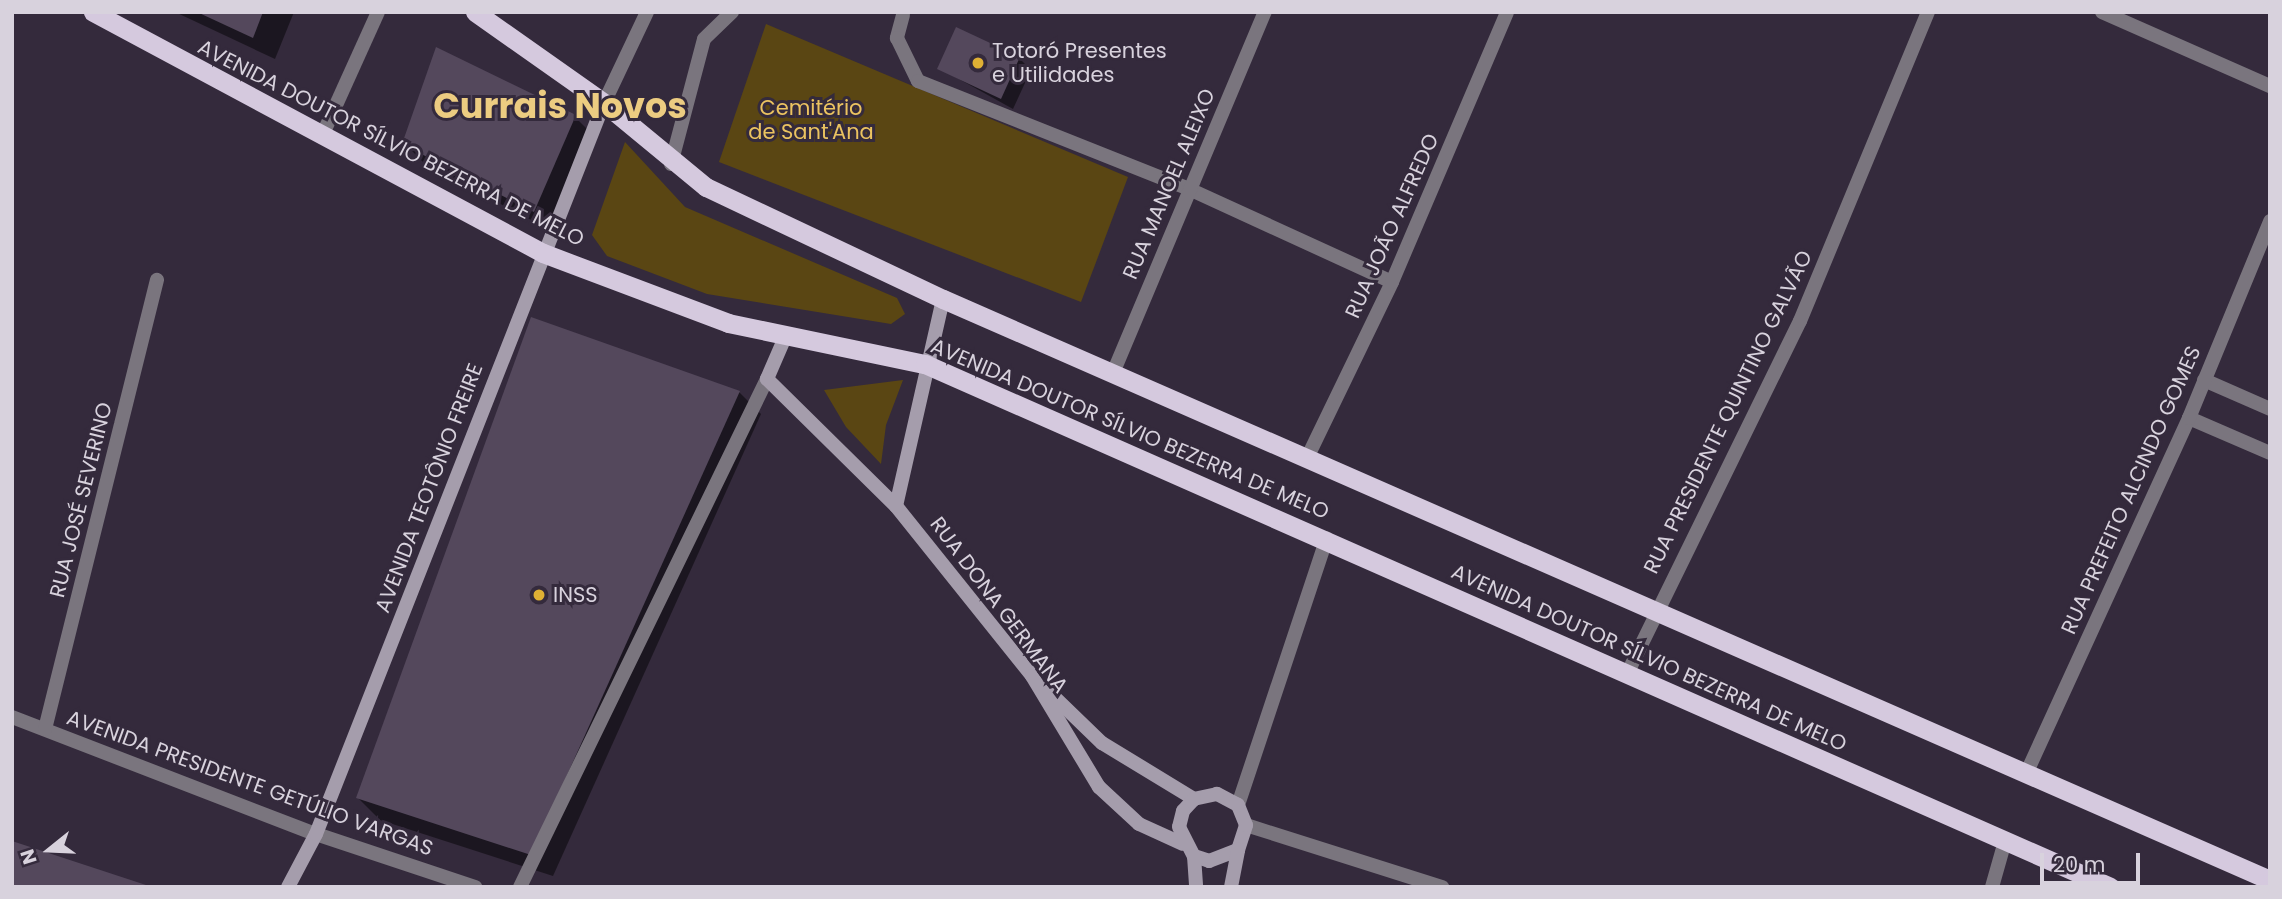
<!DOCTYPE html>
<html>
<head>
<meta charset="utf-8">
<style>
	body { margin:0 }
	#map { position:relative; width:2282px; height:899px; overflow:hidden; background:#342a3c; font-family:Poppins,sans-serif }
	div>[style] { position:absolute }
	.green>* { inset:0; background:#5a4613 }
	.shadow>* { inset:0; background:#0007 }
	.building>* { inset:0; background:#54485c }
	.minor>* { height:14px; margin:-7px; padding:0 7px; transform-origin:7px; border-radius:7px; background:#7a757e }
	.tertiary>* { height:14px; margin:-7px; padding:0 7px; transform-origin:7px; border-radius:7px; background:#7a757e }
	.secondary>* { height:14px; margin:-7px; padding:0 7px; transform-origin:7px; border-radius:7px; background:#a59dac }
	.trunk>* { height:19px; margin:-9.5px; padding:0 9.5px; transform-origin:9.5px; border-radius:9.5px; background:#d5c9de }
	.dots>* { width:19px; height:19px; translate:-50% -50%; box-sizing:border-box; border:4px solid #342a3c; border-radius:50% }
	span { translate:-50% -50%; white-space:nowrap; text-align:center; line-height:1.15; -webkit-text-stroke:6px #342a3c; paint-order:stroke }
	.poi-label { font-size:21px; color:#d8d2dd }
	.left { translate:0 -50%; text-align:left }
	.park-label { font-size:21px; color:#ebc360 }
	.street-label { font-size:21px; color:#d8d2dd }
	.town-label { font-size:35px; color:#eccc81; font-weight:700 }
	.frame { position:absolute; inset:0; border:14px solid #d8d2dd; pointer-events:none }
	.north { position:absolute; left:14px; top:815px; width:70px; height:70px; -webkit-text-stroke:5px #342a3c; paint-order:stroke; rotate:252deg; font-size:19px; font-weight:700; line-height:28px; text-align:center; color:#d8d2dd }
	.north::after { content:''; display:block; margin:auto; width:24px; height:32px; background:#d8d2dd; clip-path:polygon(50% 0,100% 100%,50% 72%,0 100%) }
	.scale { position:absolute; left:2040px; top:853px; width:100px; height:32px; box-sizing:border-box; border:4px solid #d8d2dd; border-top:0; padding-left:9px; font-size:21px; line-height:24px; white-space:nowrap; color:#d8d2dd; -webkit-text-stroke:5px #342a3c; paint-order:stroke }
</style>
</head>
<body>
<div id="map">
	<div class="green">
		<div style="clip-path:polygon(766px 24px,1128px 177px,1081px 302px,719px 162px)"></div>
		<div style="clip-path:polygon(625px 142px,685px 207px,897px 298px,905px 314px,891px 324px,707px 294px,607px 256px,592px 235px)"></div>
		<div style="clip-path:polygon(903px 380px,886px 425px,881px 464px,846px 427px,824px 390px)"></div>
	</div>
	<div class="shadow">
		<div style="clip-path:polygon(175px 12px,294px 12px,275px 59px)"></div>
		<div style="clip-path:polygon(437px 50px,575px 117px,597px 139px,556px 233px,426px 165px,404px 143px)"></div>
		<div style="clip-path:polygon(1019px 58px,1031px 70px,1013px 109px,939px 68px)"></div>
		<div style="clip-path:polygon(739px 392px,761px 414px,553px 876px,380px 820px,358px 798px)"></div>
	</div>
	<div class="building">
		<div style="clip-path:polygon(197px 12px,263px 12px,253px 38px)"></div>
		<div style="clip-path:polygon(956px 27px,1020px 57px,1001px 99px,937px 69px)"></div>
		<div style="clip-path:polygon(436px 47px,576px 115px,534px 212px,402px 144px)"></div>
		<div style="clip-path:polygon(531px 317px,740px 391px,531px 855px,356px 798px)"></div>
		<div style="clip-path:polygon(12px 841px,149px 886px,149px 887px,12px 887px)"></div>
	</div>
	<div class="minor">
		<div style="left:2102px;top:12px;width:184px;rotate:23.8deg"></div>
		<div style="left:903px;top:15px;width:24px;rotate:105deg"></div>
		<div style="left:897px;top:38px;width:48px;rotate:64deg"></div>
		<div style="left:918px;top:81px;width:292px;rotate:21.7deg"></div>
		<div style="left:1189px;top:189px;width:223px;rotate:24.6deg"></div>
		<div style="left:322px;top:136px;width:136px;rotate:-65.7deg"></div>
		<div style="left:671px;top:164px;width:129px;rotate:-75.2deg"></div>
		<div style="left:704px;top:39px;width:39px;rotate:-44deg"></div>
		<div style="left:1113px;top:373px;width:392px;rotate:-67.2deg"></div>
		<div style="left:2204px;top:380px;width:72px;rotate:23.7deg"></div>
		<div style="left:2189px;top:418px;width:88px;rotate:23.4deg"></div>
		<div style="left:1309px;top:454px;width:191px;rotate:-64.2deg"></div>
		<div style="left:1392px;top:282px;width:293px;rotate:-66.9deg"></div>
		<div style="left:1627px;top:674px;width:393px;rotate:-63.9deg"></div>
		<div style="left:1800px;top:321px;width:334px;rotate:-67.5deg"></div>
		<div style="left:12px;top:717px;width:326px;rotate:21.1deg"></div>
		<div style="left:45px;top:729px;width:463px;rotate:-76deg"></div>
		<div style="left:2026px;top:774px;width:392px;rotate:-65.4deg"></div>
		<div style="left:2189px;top:418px;width:213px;rotate:-67.6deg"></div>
		<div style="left:1238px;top:805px;width:281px;rotate:-71.6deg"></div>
		<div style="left:1246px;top:825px;width:206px;rotate:17.6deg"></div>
		<div style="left:1992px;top:887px;width:48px;rotate:-74.2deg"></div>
	</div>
	<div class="tertiary">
		<div style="left:604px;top:103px;width:101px;rotate:-64.7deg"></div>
		<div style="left:316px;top:834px;width:168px;rotate:18.4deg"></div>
		<div style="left:520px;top:887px;width:565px;rotate:-64.07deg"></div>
	</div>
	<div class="secondary">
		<div style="left:786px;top:335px;width:48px;rotate:113.4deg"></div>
		<div style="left:767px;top:379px;width:181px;rotate:44.6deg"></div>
		<div style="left:896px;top:506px;width:218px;rotate:51.3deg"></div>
		<div style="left:1032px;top:676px;width:130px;rotate:58.9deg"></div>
		<div style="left:1099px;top:787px;width:54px;rotate:42.8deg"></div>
		<div style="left:1139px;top:824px;width:48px;rotate:24.4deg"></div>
		<div style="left:896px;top:506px;width:212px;rotate:-77.2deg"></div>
		<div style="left:1046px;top:689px;width:78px;rotate:44deg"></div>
		<div style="left:1102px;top:743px;width:108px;rotate:31.3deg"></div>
		<div style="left:1194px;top:856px;width:16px;rotate:18deg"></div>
		<div style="left:1209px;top:861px;width:31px;rotate:-21deg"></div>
		<div style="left:1238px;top:850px;width:26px;rotate:-72deg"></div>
		<div style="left:1246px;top:825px;width:22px;rotate:-112deg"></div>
		<div style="left:1238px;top:805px;width:24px;rotate:-152deg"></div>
		<div style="left:1217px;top:794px;width:24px;rotate:168deg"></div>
		<div style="left:1194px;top:799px;width:16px;rotate:133deg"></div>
		<div style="left:1183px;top:811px;width:16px;rotate:104deg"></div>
		<div style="left:1179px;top:827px;width:33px;rotate:63deg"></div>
		<div style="left:1194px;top:856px;width:31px;rotate:86deg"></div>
		<div style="left:288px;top:887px;width:60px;rotate:-62.2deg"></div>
		<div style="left:316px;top:834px;width:786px;rotate:-68.5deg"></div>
		<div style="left:1231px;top:887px;width:38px;rotate:-79deg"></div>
	</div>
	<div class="trunk">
		<div style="left:93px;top:12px;width:510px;rotate:28.17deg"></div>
		<div style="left:543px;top:253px;width:198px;rotate:20.7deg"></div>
		<div style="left:728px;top:323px;width:201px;rotate:11.8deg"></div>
		<div style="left:925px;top:364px;width:1295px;rotate:23.81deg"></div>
		<div style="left:475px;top:12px;width:158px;rotate:35.2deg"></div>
		<div style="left:604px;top:103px;width:132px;rotate:39.5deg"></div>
		<div style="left:706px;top:187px;width:262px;rotate:25.3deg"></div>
		<div style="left:943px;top:299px;width:1449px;rotate:23.65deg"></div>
	</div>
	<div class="dots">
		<div style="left:978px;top:63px;background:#dfb034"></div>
		<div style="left:539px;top:595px;background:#dfb034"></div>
	</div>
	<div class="poi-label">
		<span class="left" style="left:992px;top:63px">Totoró Presentes<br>e Utilidades</span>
		<span class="left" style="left:553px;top:595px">INSS</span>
	</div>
	<div class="park-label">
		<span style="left:811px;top:120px">Cemitério<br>de Sant'Ana</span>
	</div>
	<div class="street-label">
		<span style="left:391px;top:143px;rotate:27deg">AVENIDA DOUTOR SÍLVIO BEZERRA DE MELO</span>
		<span style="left:1169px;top:184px;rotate:-67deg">RUA MANOEL ALEIXO</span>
		<span style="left:1392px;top:226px;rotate:-66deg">RUA JOÃO ALFREDO</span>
		<span style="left:1728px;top:412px;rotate:-64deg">RUA PRESIDENTE QUINTINO GALVÃO</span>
		<span style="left:1130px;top:429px;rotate:23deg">AVENIDA DOUTOR SÍLVIO BEZERRA DE MELO</span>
		<span style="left:429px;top:488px;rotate:-69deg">AVENIDA TEOTÔNIO FREIRE</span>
		<span style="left:2131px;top:490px;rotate:-66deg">RUA PREFEITO ALCINDO GOMES</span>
		<span style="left:81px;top:500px;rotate:-76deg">RUA JOSÉ SEVERINO</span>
		<span style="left:999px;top:605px;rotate:53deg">RUA DONA GERMANA</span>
		<span style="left:1649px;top:658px;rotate:24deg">AVENIDA DOUTOR SÍLVIO BEZERRA DE MELO</span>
		<span style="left:250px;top:783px;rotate:20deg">AVENIDA PRESIDENTE GETÚLIO VARGAS</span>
	</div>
	<div class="town-label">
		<span style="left:560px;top:106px">Currais Novos</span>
	</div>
	<div class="frame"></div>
	<div class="north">N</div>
	<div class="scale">20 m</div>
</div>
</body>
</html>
